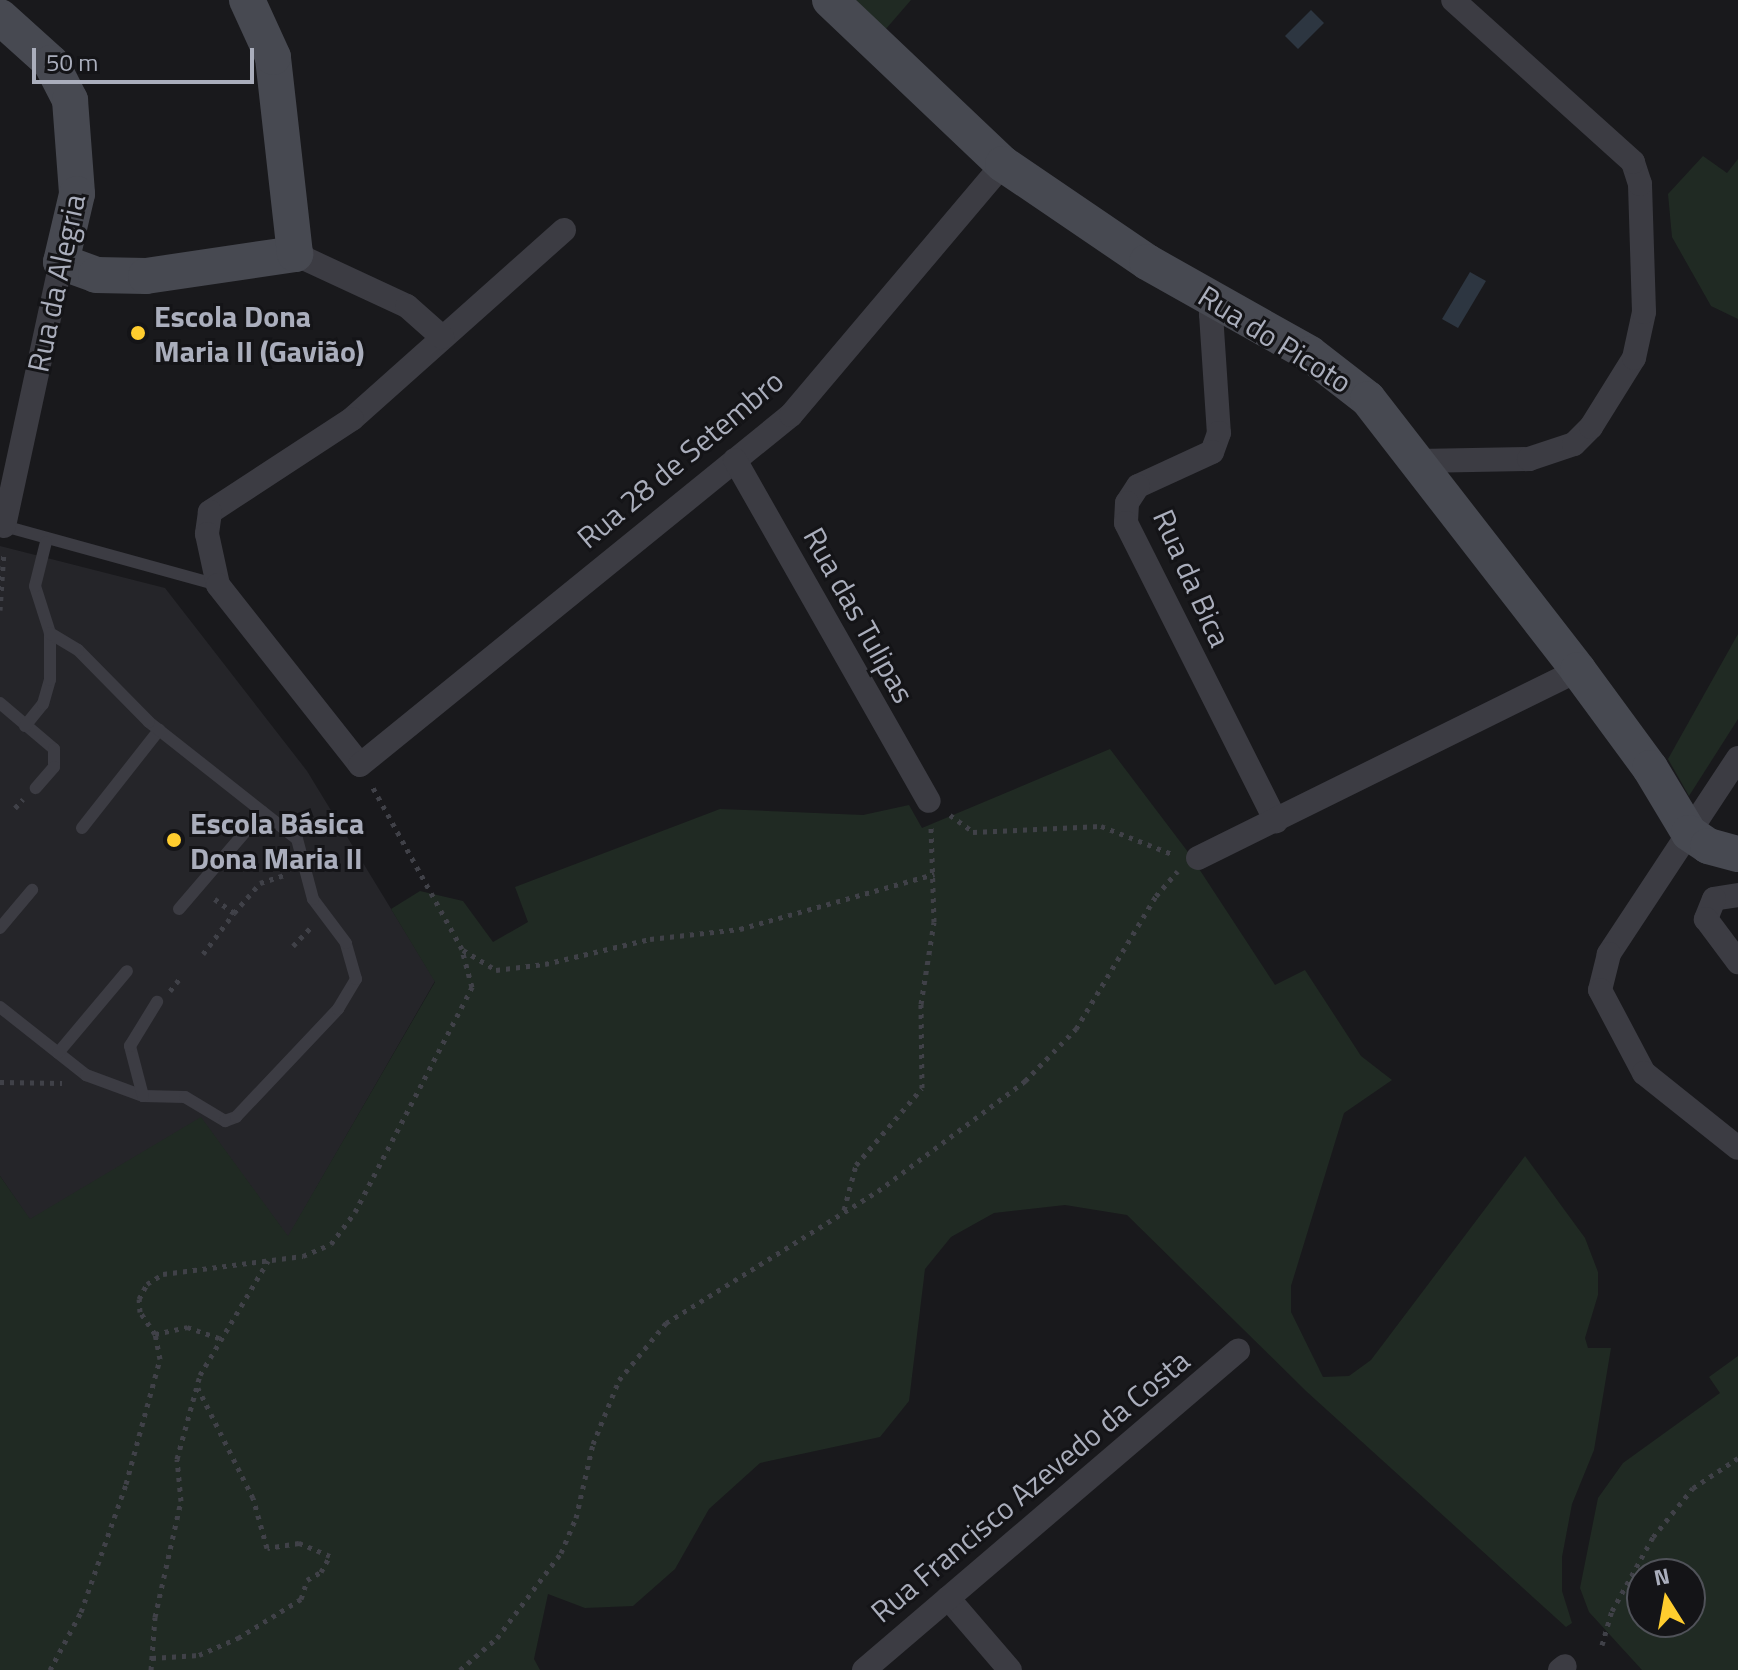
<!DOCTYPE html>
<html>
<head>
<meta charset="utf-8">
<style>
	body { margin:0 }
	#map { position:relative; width:1738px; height:1670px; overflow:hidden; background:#19191c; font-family:"Titillium Web",sans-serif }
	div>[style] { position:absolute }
	.built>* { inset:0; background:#252529 }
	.green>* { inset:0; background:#202a23 }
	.water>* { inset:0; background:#2d3641 }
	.path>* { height:5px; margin-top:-2.5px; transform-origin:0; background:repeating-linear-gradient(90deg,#404148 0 4px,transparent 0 10px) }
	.lane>* { height:12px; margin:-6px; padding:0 6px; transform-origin:6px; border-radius:6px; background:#3c3c43 }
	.street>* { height:24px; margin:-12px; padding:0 12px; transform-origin:12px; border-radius:12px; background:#3c3c43 }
	.secondary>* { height:36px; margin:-18px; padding:0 18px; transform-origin:18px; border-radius:18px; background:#474951 }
	.dots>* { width:22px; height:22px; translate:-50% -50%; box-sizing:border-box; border:4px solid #141417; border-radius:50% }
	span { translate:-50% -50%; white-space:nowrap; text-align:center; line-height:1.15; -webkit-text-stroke:6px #141417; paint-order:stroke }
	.street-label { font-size:30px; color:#aaaebc }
	.poi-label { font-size:30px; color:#aaaebc; font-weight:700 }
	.left { translate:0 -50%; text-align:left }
	.north { position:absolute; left:1626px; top:1558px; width:80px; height:80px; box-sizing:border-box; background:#141417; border:2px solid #505259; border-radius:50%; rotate:349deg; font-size:22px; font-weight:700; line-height:32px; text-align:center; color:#aaaebc }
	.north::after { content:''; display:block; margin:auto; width:28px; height:36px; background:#ffcd2e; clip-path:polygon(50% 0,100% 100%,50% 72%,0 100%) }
	.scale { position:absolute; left:32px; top:48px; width:222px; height:36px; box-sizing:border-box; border:4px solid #aaaebc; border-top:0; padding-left:10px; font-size:24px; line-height:28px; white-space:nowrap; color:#aaaebc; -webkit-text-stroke:6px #141417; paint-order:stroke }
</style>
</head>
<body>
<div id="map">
	<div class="built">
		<div style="clip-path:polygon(0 546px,165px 588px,307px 771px,435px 981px,288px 1237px,201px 1118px,30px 1220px,0 1176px)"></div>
	</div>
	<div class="green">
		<div style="clip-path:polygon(856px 0,911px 0,885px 30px)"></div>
		<div style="clip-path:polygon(1703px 156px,1727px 173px,1738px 159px,1738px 319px,1711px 306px,1672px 237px,1668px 194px)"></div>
		<div style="clip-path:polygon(1738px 634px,1738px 719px,1689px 796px,1668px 759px)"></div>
		<div style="clip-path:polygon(1110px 749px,1188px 852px,1275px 985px,1305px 970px,1361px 1056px,1392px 1080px,1344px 1113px,1291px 1286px,1291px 1312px,1323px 1377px,1349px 1376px,1371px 1360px,1525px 1156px,1585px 1238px,1598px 1272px,1598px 1295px,1585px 1338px,1588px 1348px,1611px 1348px,1594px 1450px,1572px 1504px,1562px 1557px,1562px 1591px,1572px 1623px,1566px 1627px,1306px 1391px,1127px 1215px,1065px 1205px,994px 1213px,951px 1237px,925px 1269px,909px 1401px,880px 1437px,760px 1463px,709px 1509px,675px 1569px,633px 1606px,585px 1608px,548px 1594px,534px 1659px,540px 1670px,0 1670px,0 1176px,30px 1219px,201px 1117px,288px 1236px,435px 982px,391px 909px,420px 891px,463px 901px,493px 942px,528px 922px,515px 887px,720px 809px,863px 815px,909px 805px,922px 828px)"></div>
		<div style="clip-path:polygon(evenodd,1738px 1356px,1738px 1670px,1642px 1670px,1589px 1612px,1580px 1588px,1598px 1498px,1623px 1463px,1720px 1393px,1709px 1377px,1738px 1356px,1642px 1574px,1690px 1574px,1690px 1622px,1642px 1622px,1642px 1574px)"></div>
	</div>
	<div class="water">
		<div style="clip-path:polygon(1311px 10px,1324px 23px,1298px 49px,1285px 36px)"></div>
		<div style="clip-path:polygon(1470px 272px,1486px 281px,1458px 328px,1442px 319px)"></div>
	</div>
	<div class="path">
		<div style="left:0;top:610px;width:59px;rotate:-86.1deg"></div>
		<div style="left:15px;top:808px;width:12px;rotate:-48deg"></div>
		<div style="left:950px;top:815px;width:29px;rotate:36deg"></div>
		<div style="left:973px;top:832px;width:128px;rotate:-2.7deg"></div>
		<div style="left:1101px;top:826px;width:76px;rotate:21.5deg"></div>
		<div style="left:234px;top:913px;width:40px;rotate:-49deg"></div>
		<div style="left:260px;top:883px;width:26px;rotate:-18deg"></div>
		<div style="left:293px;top:946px;width:28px;rotate:-46deg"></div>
		<div style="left:463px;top:950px;width:39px;rotate:31deg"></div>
		<div style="left:496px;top:970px;width:49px;rotate:-7deg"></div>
		<div style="left:545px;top:964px;width:108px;rotate:-13.4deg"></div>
		<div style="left:650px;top:939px;width:91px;rotate:-6.3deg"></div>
		<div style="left:740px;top:929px;width:202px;rotate:-15.8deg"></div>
		<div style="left:203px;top:954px;width:51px;rotate:-52.9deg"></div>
		<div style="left:234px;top:913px;width:24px;rotate:-144deg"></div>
		<div style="left:170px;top:991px;width:16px;rotate:-52deg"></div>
		<div style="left:0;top:1082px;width:62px;rotate:0.9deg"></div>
		<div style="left:844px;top:1210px;width:47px;rotate:-75.1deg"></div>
		<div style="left:856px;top:1165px;width:101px;rotate:-49.4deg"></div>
		<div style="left:922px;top:1088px;width:84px;rotate:-90.7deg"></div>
		<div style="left:921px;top:1004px;width:83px;rotate:-81deg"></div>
		<div style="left:934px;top:922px;width:96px;rotate:-91.8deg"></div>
		<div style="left:155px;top:1334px;width:33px;rotate:-12deg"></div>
		<div style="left:187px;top:1327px;width:34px;rotate:19deg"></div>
		<div style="left:1602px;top:1645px;width:35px;rotate:-74deg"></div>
		<div style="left:1612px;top:1611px;width:85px;rotate:-61deg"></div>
		<div style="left:1653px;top:1537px;width:63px;rotate:-50.8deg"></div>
		<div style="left:1693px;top:1488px;width:54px;rotate:-33.7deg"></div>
		<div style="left:152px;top:1658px;width:47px;rotate:-3.7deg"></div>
		<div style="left:199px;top:1655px;width:43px;rotate:-23.6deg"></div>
		<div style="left:238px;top:1638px;width:74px;rotate:-31.8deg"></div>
		<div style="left:301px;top:1599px;width:20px;rotate:-72deg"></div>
		<div style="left:307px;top:1580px;width:16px;rotate:-30deg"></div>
		<div style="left:321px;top:1572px;width:18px;rotate:-61deg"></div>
		<div style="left:330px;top:1556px;width:34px;rotate:-157deg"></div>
		<div style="left:299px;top:1543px;width:32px;rotate:171deg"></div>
		<div style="left:267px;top:1548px;width:52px;rotate:-105.6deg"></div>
		<div style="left:253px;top:1498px;width:123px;rotate:-116.6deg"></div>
		<div style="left:50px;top:1670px;width:66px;rotate:-61.9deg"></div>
		<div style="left:81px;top:1612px;width:136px;rotate:-70.6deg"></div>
		<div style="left:126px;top:1484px;width:130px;rotate:-74.8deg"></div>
		<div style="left:160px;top:1359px;width:25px;rotate:-101deg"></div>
		<div style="left:155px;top:1334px;width:27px;rotate:-124deg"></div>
		<div style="left:140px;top:1312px;width:13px;rotate:-94deg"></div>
		<div style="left:139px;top:1299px;width:17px;rotate:-62deg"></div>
		<div style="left:147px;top:1284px;width:19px;rotate:-32deg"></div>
		<div style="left:163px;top:1274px;width:141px;rotate:-7.3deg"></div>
		<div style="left:303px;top:1256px;width:30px;rotate:-23deg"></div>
		<div style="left:331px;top:1244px;width:40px;rotate:-53deg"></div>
		<div style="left:355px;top:1212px;width:254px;rotate:-62.5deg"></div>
		<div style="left:472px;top:987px;width:39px;rotate:-105deg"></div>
		<div style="left:462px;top:949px;width:186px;rotate:-118.9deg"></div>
		<div style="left:151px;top:1670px;width:53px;rotate:-85.7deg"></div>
		<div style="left:155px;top:1617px;width:119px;rotate:-77.4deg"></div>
		<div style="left:181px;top:1501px;width:42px;rotate:-95.4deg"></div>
		<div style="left:177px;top:1459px;width:87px;rotate:-74.7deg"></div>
		<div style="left:200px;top:1375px;width:133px;rotate:-59.2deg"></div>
		<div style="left:460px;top:1670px;width:49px;rotate:-40.9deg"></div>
		<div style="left:497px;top:1638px;width:106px;rotate:-53deg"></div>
		<div style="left:561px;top:1553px;width:38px;rotate:-67deg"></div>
		<div style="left:576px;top:1518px;width:76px;rotate:-77.1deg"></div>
		<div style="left:593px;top:1444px;width:69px;rotate:-67.9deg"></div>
		<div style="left:619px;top:1380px;width:74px;rotate:-50.5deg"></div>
		<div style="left:666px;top:1323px;width:250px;rotate:-31.9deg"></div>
		<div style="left:878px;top:1191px;width:184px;rotate:-36.8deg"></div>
		<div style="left:1025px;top:1081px;width:73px;rotate:-45.6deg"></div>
		<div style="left:1076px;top:1029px;width:155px;rotate:-59deg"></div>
		<div style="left:1156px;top:896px;width:33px;rotate:-49deg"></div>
	</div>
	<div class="lane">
		<div style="left:4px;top:526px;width:222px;rotate:15.4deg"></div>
		<div style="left:0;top:703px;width:71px;rotate:40.4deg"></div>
		<div style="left:54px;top:749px;width:18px;rotate:90deg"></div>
		<div style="left:54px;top:767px;width:28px;rotate:131deg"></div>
		<div style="left:25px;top:726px;width:28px;rotate:-51deg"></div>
		<div style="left:43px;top:704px;width:25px;rotate:-74deg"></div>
		<div style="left:50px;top:680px;width:47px;rotate:-90deg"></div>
		<div style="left:50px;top:633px;width:49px;rotate:-107.7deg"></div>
		<div style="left:35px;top:586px;width:45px;rotate:-76deg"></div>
		<div style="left:82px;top:828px;width:125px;rotate:-51.8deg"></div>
		<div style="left:179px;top:909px;width:128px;rotate:-49.4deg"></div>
		<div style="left:0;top:928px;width:50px;rotate:-49.9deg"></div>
		<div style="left:0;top:1007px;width:110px;rotate:38.3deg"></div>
		<div style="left:86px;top:1075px;width:61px;rotate:20.2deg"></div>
		<div style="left:143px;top:1096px;width:42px;rotate:1.4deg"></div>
		<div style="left:185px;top:1097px;width:47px;rotate:31deg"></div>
		<div style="left:225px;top:1121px;width:12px;rotate:-20deg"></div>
		<div style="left:236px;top:1117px;width:149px;rotate:-46.6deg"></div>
		<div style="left:338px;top:1009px;width:35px;rotate:-59deg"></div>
		<div style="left:356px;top:979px;width:37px;rotate:-106deg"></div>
		<div style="left:346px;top:943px;width:55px;rotate:-126.9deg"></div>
		<div style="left:313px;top:899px;width:62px;rotate:-104.9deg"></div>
		<div style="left:297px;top:839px;width:189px;rotate:-141.7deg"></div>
		<div style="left:149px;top:722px;width:101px;rotate:-134.6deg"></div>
		<div style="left:78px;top:650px;width:33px;rotate:-149deg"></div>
		<div style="left:58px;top:1053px;width:107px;rotate:-49.9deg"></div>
		<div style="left:143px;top:1096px;width:52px;rotate:-104.6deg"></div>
		<div style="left:130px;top:1046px;width:52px;rotate:-58.5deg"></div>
	</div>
	<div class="street">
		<div style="left:564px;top:230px;width:284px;rotate:138.3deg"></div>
		<div style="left:352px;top:419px;width:170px;rotate:146.8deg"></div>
		<div style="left:210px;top:512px;width:22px;rotate:98deg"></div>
		<div style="left:207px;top:534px;width:52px;rotate:77.8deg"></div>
		<div style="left:218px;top:585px;width:229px;rotate:51.7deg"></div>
		<div style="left:360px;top:765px;width:555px;rotate:-39.08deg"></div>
		<div style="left:791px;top:415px;width:329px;rotate:-49.8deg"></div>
		<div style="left:295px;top:254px;width:123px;rotate:24.9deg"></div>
		<div style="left:407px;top:306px;width:47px;rotate:41.5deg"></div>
		<div style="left:1218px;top:301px;width:15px;rotate:118deg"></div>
		<div style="left:1211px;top:314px;width:119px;rotate:86.2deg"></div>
		<div style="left:1219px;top:433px;width:20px;rotate:110deg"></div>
		<div style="left:1212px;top:452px;width:81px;rotate:155.3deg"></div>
		<div style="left:1138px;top:486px;width:20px;rotate:123deg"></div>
		<div style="left:1127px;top:503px;width:20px;rotate:93deg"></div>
		<div style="left:1126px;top:523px;width:334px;rotate:63.3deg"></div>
		<div style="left:735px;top:460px;width:392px;rotate:60.4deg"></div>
		<div style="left:1418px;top:461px;width:111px;rotate:-1deg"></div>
		<div style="left:1529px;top:459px;width:47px;rotate:-18.4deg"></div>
		<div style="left:1574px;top:444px;width:24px;rotate:-45deg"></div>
		<div style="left:1591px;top:427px;width:81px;rotate:-58.1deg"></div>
		<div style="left:1634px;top:358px;width:47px;rotate:-77.7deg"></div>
		<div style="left:1644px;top:312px;width:128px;rotate:-91.8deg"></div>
		<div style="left:1640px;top:184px;width:23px;rotate:-108deg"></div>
		<div style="left:1633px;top:162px;width:242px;rotate:-138deg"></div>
		<div style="left:4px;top:526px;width:270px;rotate:-77.8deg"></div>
		<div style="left:1738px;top:758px;width:235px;rotate:123.4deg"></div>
		<div style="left:1609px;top:954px;width:37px;rotate:104deg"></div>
		<div style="left:1600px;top:990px;width:94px;rotate:62.1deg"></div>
		<div style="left:1644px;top:1073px;width:120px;rotate:38.6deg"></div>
		<div style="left:1198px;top:858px;width:424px;rotate:-26.3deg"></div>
		<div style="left:1738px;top:895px;width:24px;rotate:171deg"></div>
		<div style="left:1714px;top:899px;width:22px;rotate:112deg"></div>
		<div style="left:1706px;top:919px;width:54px;rotate:53.3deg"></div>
		<div style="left:948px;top:1598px;width:95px;rotate:49.3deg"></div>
		<div style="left:864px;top:1670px;width:492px;rotate:-40.5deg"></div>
		<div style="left:1560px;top:1670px;width:6px;rotate:-39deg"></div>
	</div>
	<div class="secondary">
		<div style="left:830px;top:0;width:238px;rotate:43.5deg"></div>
		<div style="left:1003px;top:164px;width:174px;rotate:34.2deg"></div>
		<div style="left:1147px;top:262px;width:187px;rotate:29.4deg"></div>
		<div style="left:1310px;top:354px;width:73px;rotate:37.8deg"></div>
		<div style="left:1368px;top:399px;width:343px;rotate:52.2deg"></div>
		<div style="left:1578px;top:670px;width:122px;rotate:53.7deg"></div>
		<div style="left:1650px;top:768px;width:76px;rotate:59deg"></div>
		<div style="left:1689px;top:833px;width:23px;rotate:34deg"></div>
		<div style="left:1708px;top:846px;width:31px;rotate:15deg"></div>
		<div style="left:0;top:17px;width:69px;rotate:42deg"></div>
		<div style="left:51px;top:63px;width:42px;rotate:62.8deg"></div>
		<div style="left:70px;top:100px;width:94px;rotate:85.7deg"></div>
		<div style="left:77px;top:194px;width:70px;rotate:103.2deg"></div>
		<div style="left:61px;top:262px;width:37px;rotate:20deg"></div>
		<div style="left:96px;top:275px;width:50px;rotate:1.1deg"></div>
		<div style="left:146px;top:276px;width:151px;rotate:-8.4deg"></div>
		<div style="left:295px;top:254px;width:198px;rotate:-96.4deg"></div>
		<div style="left:273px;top:57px;width:63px;rotate:-114.5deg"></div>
	</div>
	<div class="dots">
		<div style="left:138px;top:333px;background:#ffcd2e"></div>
		<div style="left:174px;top:840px;background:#ffcd2e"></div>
	</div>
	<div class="street-label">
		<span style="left:56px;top:283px;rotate:-78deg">Rua da Alegria</span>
		<span style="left:1275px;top:339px;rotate:32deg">Rua do Picoto</span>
		<span style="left:680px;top:459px;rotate:-40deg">Rua 28 de Setembro</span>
		<span style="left:1192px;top:578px;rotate:66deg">Rua da Bica</span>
		<span style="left:859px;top:615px;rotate:61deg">Rua das Tulipas</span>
		<span style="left:1030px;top:1486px;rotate:-40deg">Rua Francisco Azevedo da Costa</span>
	</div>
	<div class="poi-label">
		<span class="left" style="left:154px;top:333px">Escola Dona<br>Maria II (Gavião)</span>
		<span class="left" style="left:190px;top:840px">Escola Básica<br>Dona Maria II</span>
	</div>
	<div class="north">N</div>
	<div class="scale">50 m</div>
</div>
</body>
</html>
